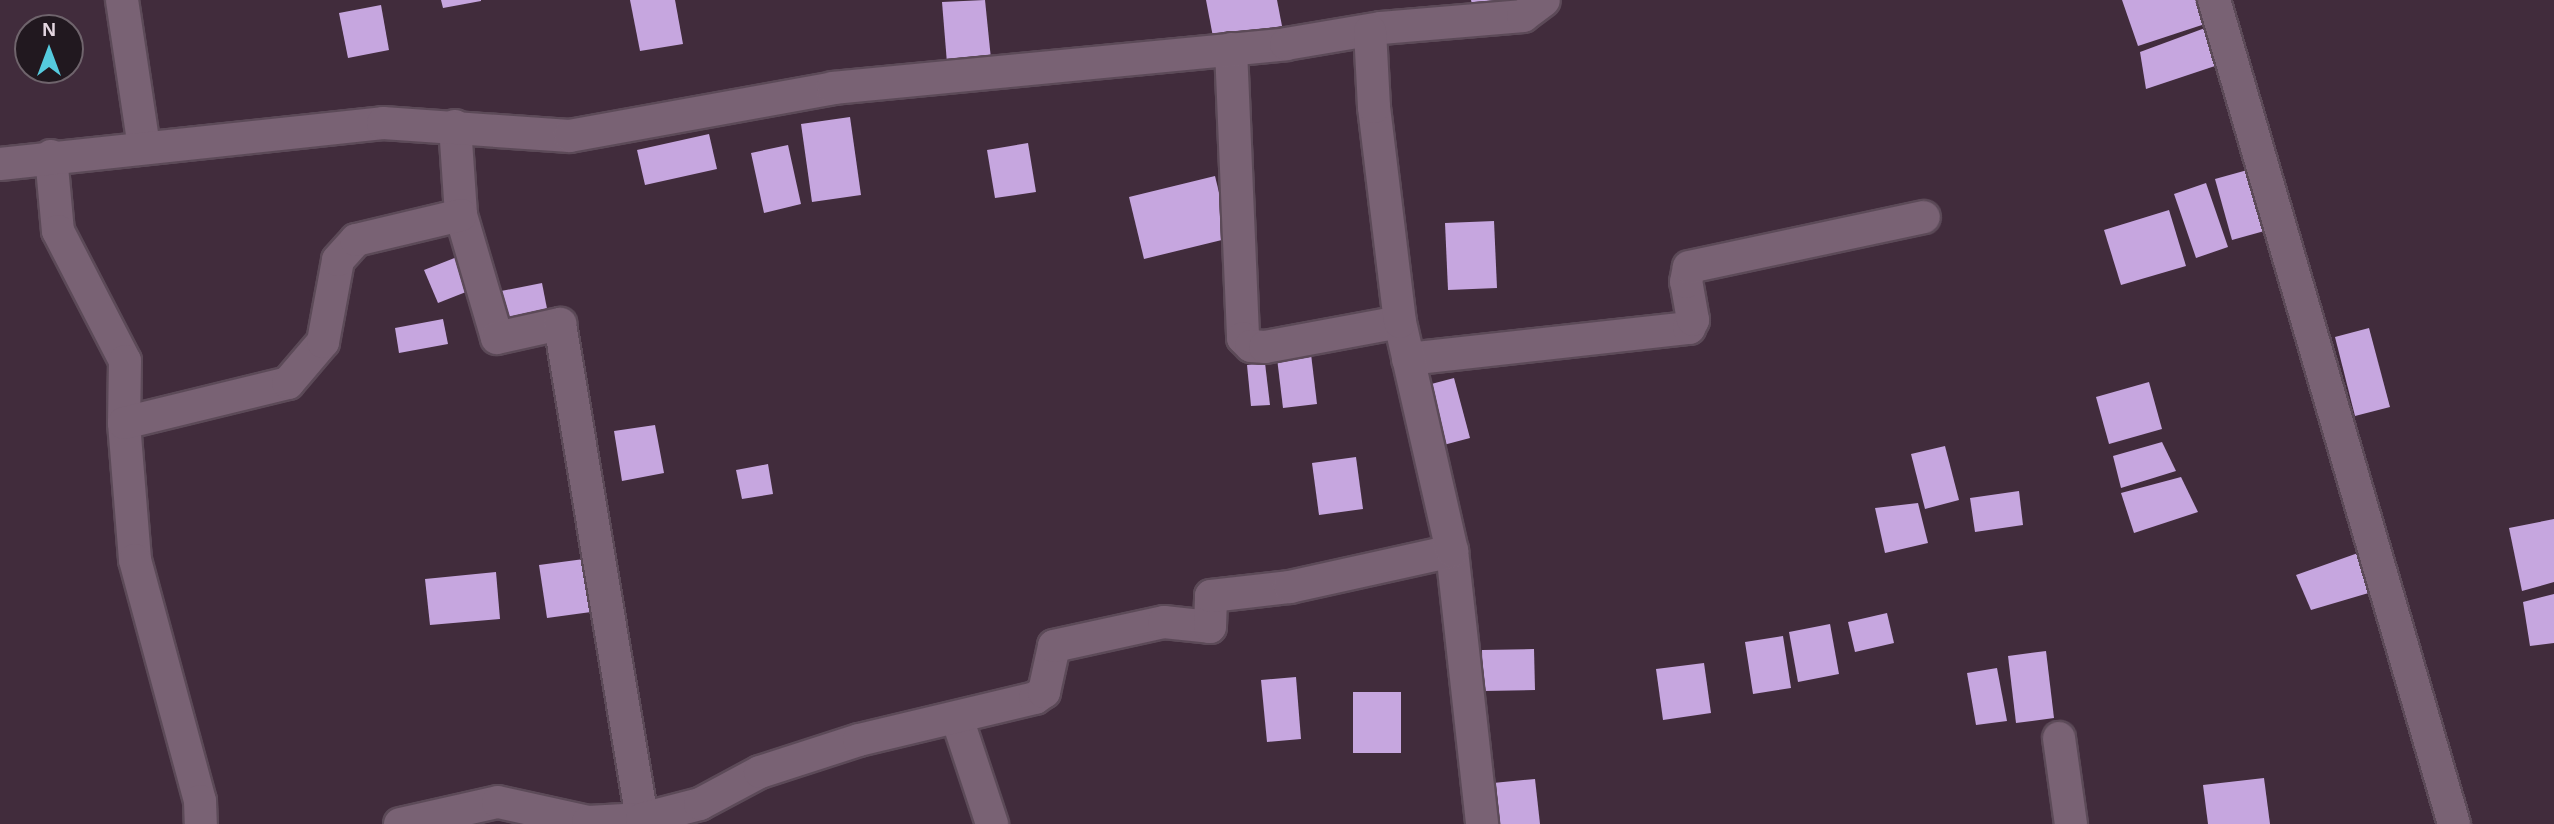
<!DOCTYPE html>
<html>
<head>
<meta charset="utf-8">
<style>
	body { margin:0 }
	#map { position:relative; width:2554px; height:824px; overflow:hidden; background:#412c3c; font-family:Arial,sans-serif }
	div>[style] { position:absolute }
	.building>* { inset:0; background:#c6a6df }
	.roads { filter:drop-shadow(2px 0 #5c4a58) drop-shadow(-2px 0 #5c4a58) drop-shadow(0 2px #5c4a58) drop-shadow(0 -2px #5c4a58) }
	.minor>* { height:32px; margin:-16px; padding:0 16px; transform-origin:16px; border-radius:16px; background:#796274 }
	span { translate:-50% -50%; white-space:nowrap; text-align:center; line-height:1.15; -webkit-text-stroke:7px #21181f; paint-order:stroke }
	.north { position:absolute; left:14px; top:14px; width:70px; height:70px; box-sizing:border-box; background:#21181f; border:2px solid #6f646c; border-radius:50%; rotate:0deg; font-size:19px; font-weight:700; line-height:28px; text-align:center; color:#e4d6e0 }
	.north::after { content:''; display:block; margin:auto; width:24px; height:32px; background:#55cade; clip-path:polygon(50% 0,100% 100%,50% 72%,0 100%) }
</style>
</head>
<body>
<div id="map">
	<div class="building">
		<div style="clip-path:polygon(441px 0,481px 0,481px 1px,443px 8px)"></div>
		<div style="clip-path:polygon(630px 0,675px 0,683px 44px,640px 51px)"></div>
		<div style="clip-path:polygon(985px 0,991px 59px,947px 63px,942px 2px)"></div>
		<div style="clip-path:polygon(1206px 0,1277px 0,1282px 26px,1213px 37px)"></div>
		<div style="clip-path:polygon(1471px 0,1517px 0,1518px 6px,1474px 13px)"></div>
		<div style="clip-path:polygon(2122px 0,2200px 0,2208px 23px,2138px 46px)"></div>
		<div style="clip-path:polygon(381px 5px,389px 50px,348px 58px,339px 13px)"></div>
		<div style="clip-path:polygon(2205px 28px,2215px 66px,2146px 89px,2140px 52px)"></div>
		<div style="clip-path:polygon(850px 117px,861px 195px,812px 202px,801px 124px)"></div>
		<div style="clip-path:polygon(709px 134px,717px 169px,645px 185px,637px 150px)"></div>
		<div style="clip-path:polygon(1028px 143px,1036px 192px,995px 198px,987px 150px)"></div>
		<div style="clip-path:polygon(788px 145px,801px 204px,764px 213px,751px 153px)"></div>
		<div style="clip-path:polygon(2251px 169px,2268px 230px,2232px 240px,2215px 179px)"></div>
		<div style="clip-path:polygon(1215px 176px,1230px 238px,1144px 259px,1129px 197px)"></div>
		<div style="clip-path:polygon(2206px 183px,2228px 247px,2196px 258px,2174px 194px)"></div>
		<div style="clip-path:polygon(2169px 210px,2186px 266px,2121px 285px,2104px 230px)"></div>
		<div style="clip-path:polygon(1494px 221px,1497px 288px,1448px 290px,1445px 223px)"></div>
		<div style="clip-path:polygon(457px 257px,471px 290px,438px 303px,424px 270px)"></div>
		<div style="clip-path:polygon(542px 283px,550px 324px,498px 334px,491px 293px)"></div>
		<div style="clip-path:polygon(443px 319px,448px 344px,399px 353px,395px 328px)"></div>
		<div style="clip-path:polygon(2369px 328px,2390px 407px,2355px 416px,2335px 337px)"></div>
		<div style="clip-path:polygon(1311px 354px,1317px 404px,1283px 408px,1277px 358px)"></div>
		<div style="clip-path:polygon(1265px 363px,1270px 405px,1251px 406px,1247px 365px)"></div>
		<div style="clip-path:polygon(1454px 378px,1470px 438px,1436px 447px,1420px 387px)"></div>
		<div style="clip-path:polygon(2149px 382px,2162px 429px,2109px 444px,2096px 397px)"></div>
		<div style="clip-path:polygon(655px 425px,664px 473px,622px 481px,614px 431px)"></div>
		<div style="clip-path:polygon(2162px 442px,2176px 471px,2121px 488px,2113px 456px)"></div>
		<div style="clip-path:polygon(1945px 446px,1959px 500px,1925px 509px,1911px 454px)"></div>
		<div style="clip-path:polygon(1356px 457px,1363px 509px,1319px 515px,1312px 463px)"></div>
		<div style="clip-path:polygon(768px 464px,773px 494px,742px 499px,736px 470px)"></div>
		<div style="clip-path:polygon(2181px 477px,2198px 512px,2134px 533px,2121px 493px)"></div>
		<div style="clip-path:polygon(2019px 491px,2023px 525px,1975px 532px,1970px 498px)"></div>
		<div style="clip-path:polygon(1918px 503px,1928px 543px,1885px 553px,1875px 508px)"></div>
		<div style="clip-path:polygon(2554px 519px,2554px 582px,2522px 591px,2509px 528px)"></div>
		<div style="clip-path:polygon(2358px 553px,2372px 592px,2311px 610px,2296px 575px)"></div>
		<div style="clip-path:polygon(584px 559px,591px 612px,547px 618px,539px 565px)"></div>
		<div style="clip-path:polygon(496px 572px,500px 619px,430px 625px,425px 579px)"></div>
		<div style="clip-path:polygon(2554px 594px,2554px 643px,2530px 646px,2523px 602px)"></div>
		<div style="clip-path:polygon(1887px 613px,1894px 643px,1855px 652px,1848px 622px)"></div>
		<div style="clip-path:polygon(1830px 624px,1839px 674px,1798px 682px,1789px 632px)"></div>
		<div style="clip-path:polygon(1783px 636px,1791px 688px,1753px 694px,1745px 642px)"></div>
		<div style="clip-path:polygon(1534px 649px,1535px 690px,1483px 691px,1482px 650px)"></div>
		<div style="clip-path:polygon(2046px 651px,2054px 718px,2016px 723px,2008px 656px)"></div>
		<div style="clip-path:polygon(1704px 663px,1711px 713px,1663px 720px,1656px 669px)"></div>
		<div style="clip-path:polygon(1997px 668px,2007px 721px,1976px 725px,1967px 673px)"></div>
		<div style="clip-path:polygon(1296px 677px,1301px 739px,1267px 742px,1261px 680px)"></div>
		<div style="clip-path:polygon(1353px 692px,1401px 692px,1401px 753px,1353px 753px)"></div>
		<div style="clip-path:polygon(2264px 778px,2270px 824px,2208px 824px,2203px 785px)"></div>
		<div style="clip-path:polygon(1535px 779px,1540px 824px,1497px 824px,1493px 783px)"></div>
	</div>
	<div class="roads">
		<div class="minor">
			<div style="left:122px;top:0;width:149px;rotate:81.5deg"></div>
			<div style="left:2214px;top:0;width:858px;rotate:73.76deg"></div>
			<div style="left:1231px;top:49px;width:289px;rotate:87.6deg"></div>
			<div style="left:1243px;top:338px;width:11px;rotate:45deg"></div>
			<div style="left:1251px;top:346px;width:14px;rotate:4deg"></div>
			<div style="left:1265px;top:347px;width:137px;rotate:-10.5deg"></div>
			<div style="left:455px;top:126px;width:89px;rotate:86.1deg"></div>
			<div style="left:461px;top:215px;width:128px;rotate:73.7deg"></div>
			<div style="left:497px;top:338px;width:65px;rotate:-12.5deg"></div>
			<div style="left:560px;top:324px;width:502px;rotate:80.59deg"></div>
			<div style="left:51px;top:156px;width:75px;rotate:84.7deg"></div>
			<div style="left:58px;top:231px;width:146px;rotate:62.7deg"></div>
			<div style="left:125px;top:361px;width:62px;rotate:90.9deg"></div>
			<div style="left:124px;top:423px;width:137px;rotate:85.4deg"></div>
			<div style="left:135px;top:560px;width:250px;rotate:74.9deg"></div>
			<div style="left:200px;top:801px;width:23px;rotate:88deg"></div>
			<div style="left:0;top:164px;width:385px;rotate:-6.1deg"></div>
			<div style="left:383px;top:123px;width:187px;rotate:4deg"></div>
			<div style="left:570px;top:136px;width:267px;rotate:-10.3deg"></div>
			<div style="left:833px;top:88px;width:455px;rotate:-5.5deg"></div>
			<div style="left:1286px;top:44px;width:96px;rotate:-9.6deg"></div>
			<div style="left:1381px;top:28px;width:143px;rotate:-4.8deg"></div>
			<div style="left:1523px;top:16px;width:26px;rotate:-37deg"></div>
			<div style="left:1408px;top:359px;width:283px;rotate:-6.3deg"></div>
			<div style="left:1689px;top:328px;width:9px;rotate:-63deg"></div>
			<div style="left:1693px;top:320px;width:39px;rotate:-100deg"></div>
			<div style="left:1686px;top:282px;width:15px;rotate:-79deg"></div>
			<div style="left:1689px;top:267px;width:240px;rotate:-12deg"></div>
			<div style="left:124px;top:423px;width:169px;rotate:-13.7deg"></div>
			<div style="left:288px;top:383px;width:54px;rotate:-49.5deg"></div>
			<div style="left:323px;top:342px;width:83px;rotate:-79.6deg"></div>
			<div style="left:338px;top:260px;width:27px;rotate:-48deg"></div>
			<div style="left:356px;top:240px;width:108px;rotate:-13.4deg"></div>
			<div style="left:1452px;top:551px;width:275px;rotate:83.7deg"></div>
			<div style="left:957px;top:718px;width:112px;rotate:71.7deg"></div>
			<div style="left:2059px;top:738px;width:87px;rotate:82.1deg"></div>
			<div style="left:400px;top:824px;width:100px;rotate:-12.7deg"></div>
			<div style="left:498px;top:802px;width:92px;rotate:12.5deg"></div>
			<div style="left:588px;top:822px;width:54px;rotate:-3.2deg"></div>
			<div style="left:642px;top:819px;width:60px;rotate:-14.5deg"></div>
			<div style="left:700px;top:804px;width:68px;rotate:-28.1deg"></div>
			<div style="left:760px;top:772px;width:104px;rotate:-17.9deg"></div>
			<div style="left:859px;top:740px;width:181px;rotate:-13.4deg"></div>
			<div style="left:1035px;top:698px;width:11px;rotate:-34deg"></div>
			<div style="left:1044px;top:692px;width:47px;rotate:-77.7deg"></div>
			<div style="left:1054px;top:646px;width:113px;rotate:-12.3deg"></div>
			<div style="left:1164px;top:622px;width:46px;rotate:6.2deg"></div>
			<div style="left:1210px;top:627px;width:31px;rotate:-88deg"></div>
			<div style="left:1211px;top:596px;width:80px;rotate:-6.5deg"></div>
			<div style="left:1290px;top:587px;width:166px;rotate:-12.5deg"></div>
			<div style="left:1452px;top:551px;width:235px;rotate:-102.8deg"></div>
			<div style="left:1400px;top:322px;width:217px;rotate:-96.9deg"></div>
			<div style="left:1374px;top:107px;width:76px;rotate:-93deg"></div>
		</div>
	</div>
	<div class="north">N</div>
</div>
</body>
</html>
